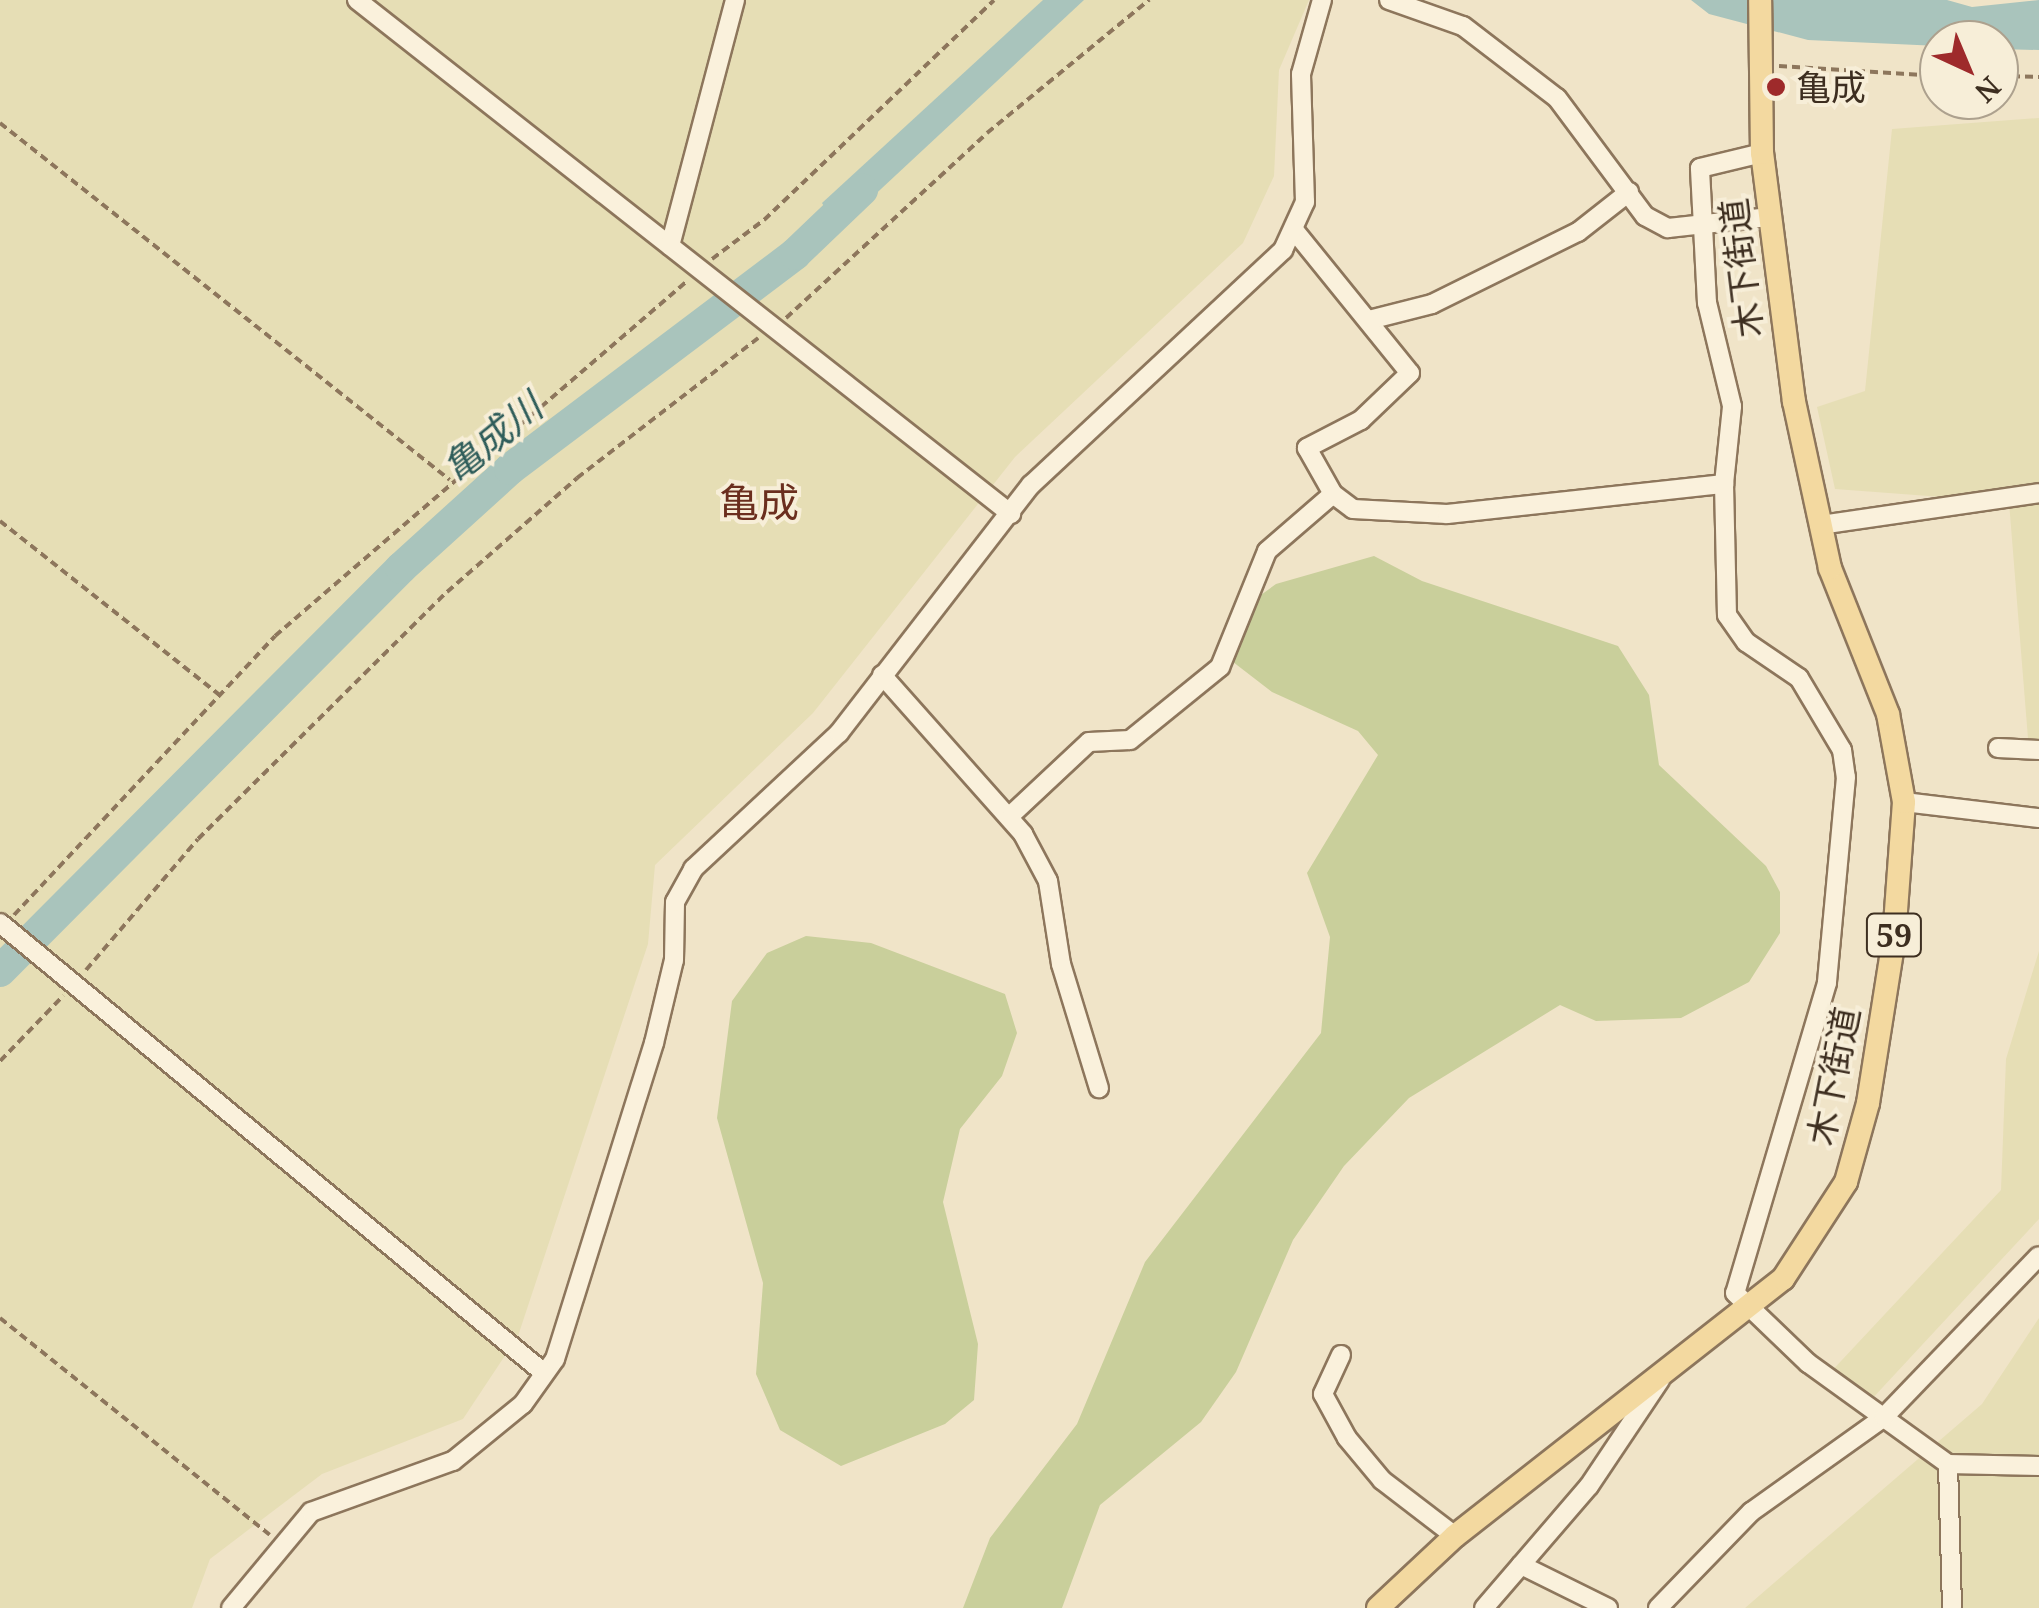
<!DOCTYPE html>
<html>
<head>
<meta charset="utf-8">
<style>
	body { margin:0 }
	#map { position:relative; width:2039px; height:1608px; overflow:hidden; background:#f0e4c8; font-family:"Noto Serif","Noto Sans JP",serif }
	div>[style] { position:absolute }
	.farmland>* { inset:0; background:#e6deb5 }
	.green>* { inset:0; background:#c9cf9b }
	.water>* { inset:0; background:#a9c4bc }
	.river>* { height:32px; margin:-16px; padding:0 16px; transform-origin:16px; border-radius:16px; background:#a9c4bc }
	.path>* { height:4px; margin-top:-2px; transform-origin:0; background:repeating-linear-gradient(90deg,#8d765c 0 8px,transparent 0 13px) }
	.roads { filter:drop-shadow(2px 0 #8d765c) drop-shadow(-2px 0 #8d765c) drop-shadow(0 2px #8d765c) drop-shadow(0 -2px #8d765c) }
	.minor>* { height:18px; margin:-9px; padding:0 9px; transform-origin:9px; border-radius:9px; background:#faf1dc }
	.major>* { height:22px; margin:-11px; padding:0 11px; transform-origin:11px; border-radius:11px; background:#f3d9a0 }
	.dots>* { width:28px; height:28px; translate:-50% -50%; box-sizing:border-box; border:5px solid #f7eed8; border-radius:50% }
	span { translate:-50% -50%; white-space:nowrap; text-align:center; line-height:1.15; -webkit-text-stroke:8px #f7eed8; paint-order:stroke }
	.shield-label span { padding:2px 8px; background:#f7eed8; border:2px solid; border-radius:8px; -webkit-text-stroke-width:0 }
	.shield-label { font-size:32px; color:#3d2e20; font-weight:700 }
	.poi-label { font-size:35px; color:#3d2e20 }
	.left { translate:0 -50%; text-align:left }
	.street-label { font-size:35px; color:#3d2e20 }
	.water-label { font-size:38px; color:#2f5d5a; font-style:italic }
	.quarter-label { font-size:40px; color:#6b2e1e }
	.north { position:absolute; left:1919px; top:20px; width:100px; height:100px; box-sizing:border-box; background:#f7eed8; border:2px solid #ada18e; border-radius:50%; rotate:136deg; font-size:28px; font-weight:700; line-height:40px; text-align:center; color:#3d2e20 }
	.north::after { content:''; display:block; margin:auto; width:35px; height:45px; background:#9e2a2b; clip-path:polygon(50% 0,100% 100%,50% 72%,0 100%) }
</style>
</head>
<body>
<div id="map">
	<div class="farmland">
		<div style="clip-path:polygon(0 0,1309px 0,1279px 70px,1274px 176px,1243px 243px,1015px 457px,813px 713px,655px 865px,648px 944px,518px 1336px,463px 1419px,322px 1474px,210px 1559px,192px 1608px,0 1608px)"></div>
		<div style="clip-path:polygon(2039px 118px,2039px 756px,2029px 751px,2009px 502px,1835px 489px,1817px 407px,1865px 391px,1892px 129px)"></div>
		<div style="clip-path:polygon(2039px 951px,2039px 1219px,1870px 1401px,1827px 1376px,2001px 1190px,2006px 1059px)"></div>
		<div style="clip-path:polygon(2039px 1318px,2039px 1608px,1745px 1608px,1982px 1404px)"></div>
	</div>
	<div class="green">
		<div style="clip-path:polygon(1374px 556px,1422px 581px,1618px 646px,1649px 695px,1659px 765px,1766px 866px,1780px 892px,1780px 933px,1749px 982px,1681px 1018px,1596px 1021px,1560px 1005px,1409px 1098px,1344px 1166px,1293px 1240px,1236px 1372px,1201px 1422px,1100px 1505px,1062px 1608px,963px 1608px,990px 1538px,1077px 1424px,1145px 1262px,1321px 1033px,1330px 937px,1307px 873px,1378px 755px,1358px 731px,1272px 692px,1224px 655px,1247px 605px,1276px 584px)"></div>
		<div style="clip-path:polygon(806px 936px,871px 943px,1005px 994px,1017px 1033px,1002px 1076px,960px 1129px,943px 1202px,978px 1344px,974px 1400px,945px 1424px,841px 1466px,780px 1430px,756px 1374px,763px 1283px,717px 1118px,732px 1001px,767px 953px)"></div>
	</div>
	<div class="water">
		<div style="clip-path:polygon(1043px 0,1084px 0,838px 229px,822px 203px)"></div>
		<div style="clip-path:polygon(1691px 0,1947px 0,1972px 7px,2039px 0,2039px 50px,1999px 49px,1999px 40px,1939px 46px,1808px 40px,1709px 14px)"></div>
	</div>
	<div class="river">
		<div style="left:0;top:971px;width:569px;rotate:-45.14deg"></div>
		<div style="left:401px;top:568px;width:147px;rotate:-42.2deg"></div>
		<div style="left:510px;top:469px;width:357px;rotate:-37deg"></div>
		<div style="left:795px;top:254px;width:93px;rotate:-43.7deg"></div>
	</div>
	<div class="path">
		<div style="left:1779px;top:66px;width:160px;rotate:3.6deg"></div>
		<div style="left:1999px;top:76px;width:40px;rotate:1.4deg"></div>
		<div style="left:0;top:123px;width:574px;rotate:38.43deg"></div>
		<div style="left:712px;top:259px;width:65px;rotate:-36.9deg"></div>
		<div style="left:764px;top:220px;width:318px;rotate:-43.7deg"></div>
		<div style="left:786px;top:318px;width:273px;rotate:-42.6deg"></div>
		<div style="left:987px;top:133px;width:210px;rotate:-39.4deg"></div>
		<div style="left:0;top:521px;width:282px;rotate:38.4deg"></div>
		<div style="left:14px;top:915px;width:382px;rotate:-46.9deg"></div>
		<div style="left:275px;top:636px;width:542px;rotate:-40.74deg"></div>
		<div style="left:86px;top:970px;width:172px;rotate:-49.5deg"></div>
		<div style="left:198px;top:839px;width:351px;rotate:-44.8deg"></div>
		<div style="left:447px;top:592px;width:173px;rotate:-41.2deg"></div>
		<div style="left:577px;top:478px;width:229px;rotate:-37.7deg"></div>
		<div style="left:0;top:1061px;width:91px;rotate:-45.9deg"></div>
		<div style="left:0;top:1318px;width:346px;rotate:38.8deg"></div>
	</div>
	<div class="roads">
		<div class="minor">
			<div style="left:357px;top:0;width:832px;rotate:38.16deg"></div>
			<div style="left:1389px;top:0;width:78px;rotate:19.4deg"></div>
			<div style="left:1463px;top:26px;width:118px;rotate:37.5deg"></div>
			<div style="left:1557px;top:98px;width:147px;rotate:53.3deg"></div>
			<div style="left:1645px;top:216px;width:26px;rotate:28deg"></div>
			<div style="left:1668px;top:228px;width:103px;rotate:-6.2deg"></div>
			<div style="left:1294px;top:230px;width:184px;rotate:51deg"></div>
			<div style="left:1410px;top:373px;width:68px;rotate:136.2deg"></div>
			<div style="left:1361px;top:420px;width:61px;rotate:152.6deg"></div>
			<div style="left:1307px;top:448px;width:53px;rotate:60.5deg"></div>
			<div style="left:1333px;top:494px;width:25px;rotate:37deg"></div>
			<div style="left:1353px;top:509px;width:94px;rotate:3deg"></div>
			<div style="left:1447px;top:514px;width:279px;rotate:-6.2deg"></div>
			<div style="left:1724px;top:484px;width:131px;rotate:88.7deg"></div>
			<div style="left:1727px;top:615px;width:33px;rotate:55deg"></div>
			<div style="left:1746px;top:642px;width:64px;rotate:34.2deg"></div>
			<div style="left:1799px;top:678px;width:84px;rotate:59.2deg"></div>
			<div style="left:1842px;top:750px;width:27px;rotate:82deg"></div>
			<div style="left:1846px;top:777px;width:207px;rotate:95.3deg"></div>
			<div style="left:1827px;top:983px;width:323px;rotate:106.5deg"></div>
			<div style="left:1735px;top:1293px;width:101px;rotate:43.8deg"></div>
			<div style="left:1808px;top:1363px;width:173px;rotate:35.8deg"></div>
			<div style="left:1948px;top:1464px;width:91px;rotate:1.3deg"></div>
			<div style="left:670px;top:246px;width:254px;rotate:-75.2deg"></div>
			<div style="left:1373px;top:319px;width:61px;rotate:-14.3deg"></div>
			<div style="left:1432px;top:304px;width:163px;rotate:-26.3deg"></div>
			<div style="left:1578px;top:232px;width:65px;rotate:-38.1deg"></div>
			<div style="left:1724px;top:484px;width:78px;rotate:-84.1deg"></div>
			<div style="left:1732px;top:406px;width:106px;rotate:-103.6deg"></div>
			<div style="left:1707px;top:303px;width:135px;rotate:-93deg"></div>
			<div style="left:1700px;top:168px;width:64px;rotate:-13.6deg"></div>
			<div style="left:1820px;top:525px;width:221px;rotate:-8.3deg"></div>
			<div style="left:882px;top:675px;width:213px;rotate:48.4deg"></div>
			<div style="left:1023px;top:834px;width:53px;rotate:62deg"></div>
			<div style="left:1048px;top:881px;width:84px;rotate:81.1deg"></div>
			<div style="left:1061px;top:964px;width:130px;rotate:73deg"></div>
			<div style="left:1998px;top:748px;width:41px;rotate:2.8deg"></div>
			<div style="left:1904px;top:802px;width:136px;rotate:6.8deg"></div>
			<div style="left:1012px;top:814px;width:105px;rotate:-43.1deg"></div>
			<div style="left:1089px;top:742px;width:41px;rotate:-2.8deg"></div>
			<div style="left:1130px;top:740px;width:116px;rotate:-39deg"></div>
			<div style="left:1220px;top:667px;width:125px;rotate:-67.9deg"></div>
			<div style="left:1267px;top:551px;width:87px;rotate:-40.8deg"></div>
			<div style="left:0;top:923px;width:705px;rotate:39.59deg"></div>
			<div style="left:1341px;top:1355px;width:43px;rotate:114.8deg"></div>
			<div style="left:1323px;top:1394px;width:50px;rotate:61.4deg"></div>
			<div style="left:1347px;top:1438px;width:55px;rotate:50.2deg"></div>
			<div style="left:1382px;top:1480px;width:92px;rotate:37.5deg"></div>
			<div style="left:1948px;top:1464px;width:144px;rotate:88.4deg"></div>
			<div style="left:231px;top:1608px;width:125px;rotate:-50.2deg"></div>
			<div style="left:311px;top:1512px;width:151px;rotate:-19.8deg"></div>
			<div style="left:453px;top:1461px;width:90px;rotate:-39.2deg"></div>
			<div style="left:523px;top:1404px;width:55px;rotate:-54.6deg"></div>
			<div style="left:555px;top:1359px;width:331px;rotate:-72.6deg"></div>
			<div style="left:654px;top:1043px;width:85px;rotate:-76.5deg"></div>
			<div style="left:674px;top:960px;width:58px;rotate:-89deg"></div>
			<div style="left:675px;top:902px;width:38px;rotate:-61deg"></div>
			<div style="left:693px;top:869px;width:200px;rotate:-43deg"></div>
			<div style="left:839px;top:733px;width:314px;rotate:-52.3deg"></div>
			<div style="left:1031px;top:485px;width:345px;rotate:-43deg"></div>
			<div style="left:1283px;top:250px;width:53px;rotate:-65.4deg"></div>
			<div style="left:1305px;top:202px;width:128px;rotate:-91.8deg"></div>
			<div style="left:1301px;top:74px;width:77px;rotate:-74.2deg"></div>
			<div style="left:1484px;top:1608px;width:57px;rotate:-49.3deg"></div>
			<div style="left:1608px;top:1608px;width:97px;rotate:-153.7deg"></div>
			<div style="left:1521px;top:1565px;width:104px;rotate:-49.3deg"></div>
			<div style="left:1589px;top:1486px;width:128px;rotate:-56.2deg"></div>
			<div style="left:1658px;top:1608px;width:134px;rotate:-45.9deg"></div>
			<div style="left:1751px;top:1512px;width:163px;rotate:-35.5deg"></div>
			<div style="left:1884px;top:1417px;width:223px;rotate:-46.1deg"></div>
		</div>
		<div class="major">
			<div style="left:1378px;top:1608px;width:105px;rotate:-43.1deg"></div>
			<div style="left:1455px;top:1536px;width:417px;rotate:-38.1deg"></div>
			<div style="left:1783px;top:1279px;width:116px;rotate:-57deg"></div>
			<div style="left:1846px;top:1182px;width:82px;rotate:-74.4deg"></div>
			<div style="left:1868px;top:1103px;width:167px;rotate:-81deg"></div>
			<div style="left:1894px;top:938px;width:136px;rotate:-85.8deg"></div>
			<div style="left:1904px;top:802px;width:89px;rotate:-100.3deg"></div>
			<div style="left:1888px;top:714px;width:157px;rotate:-111.7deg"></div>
			<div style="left:1830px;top:568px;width:170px;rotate:-102.2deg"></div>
			<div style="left:1794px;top:402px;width:251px;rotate:-97.3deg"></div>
			<div style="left:1762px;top:153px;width:153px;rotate:-90.7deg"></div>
		</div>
	</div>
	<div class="dots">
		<div style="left:1776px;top:87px;background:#9e2a2b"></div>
	</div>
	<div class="shield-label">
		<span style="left:1894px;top:935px">59</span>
	</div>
	<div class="poi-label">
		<span class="left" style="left:1796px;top:87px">亀成</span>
	</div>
	<div class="street-label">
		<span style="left:1741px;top:268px;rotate:-97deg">木下街道</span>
		<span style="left:1833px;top:1076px;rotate:-79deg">木下街道</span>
	</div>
	<div class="water-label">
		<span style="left:492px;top:437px;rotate:-39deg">亀成川</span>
	</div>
	<div class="quarter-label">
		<span style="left:759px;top:502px">亀成</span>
	</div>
	<div class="north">N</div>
</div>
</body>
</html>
